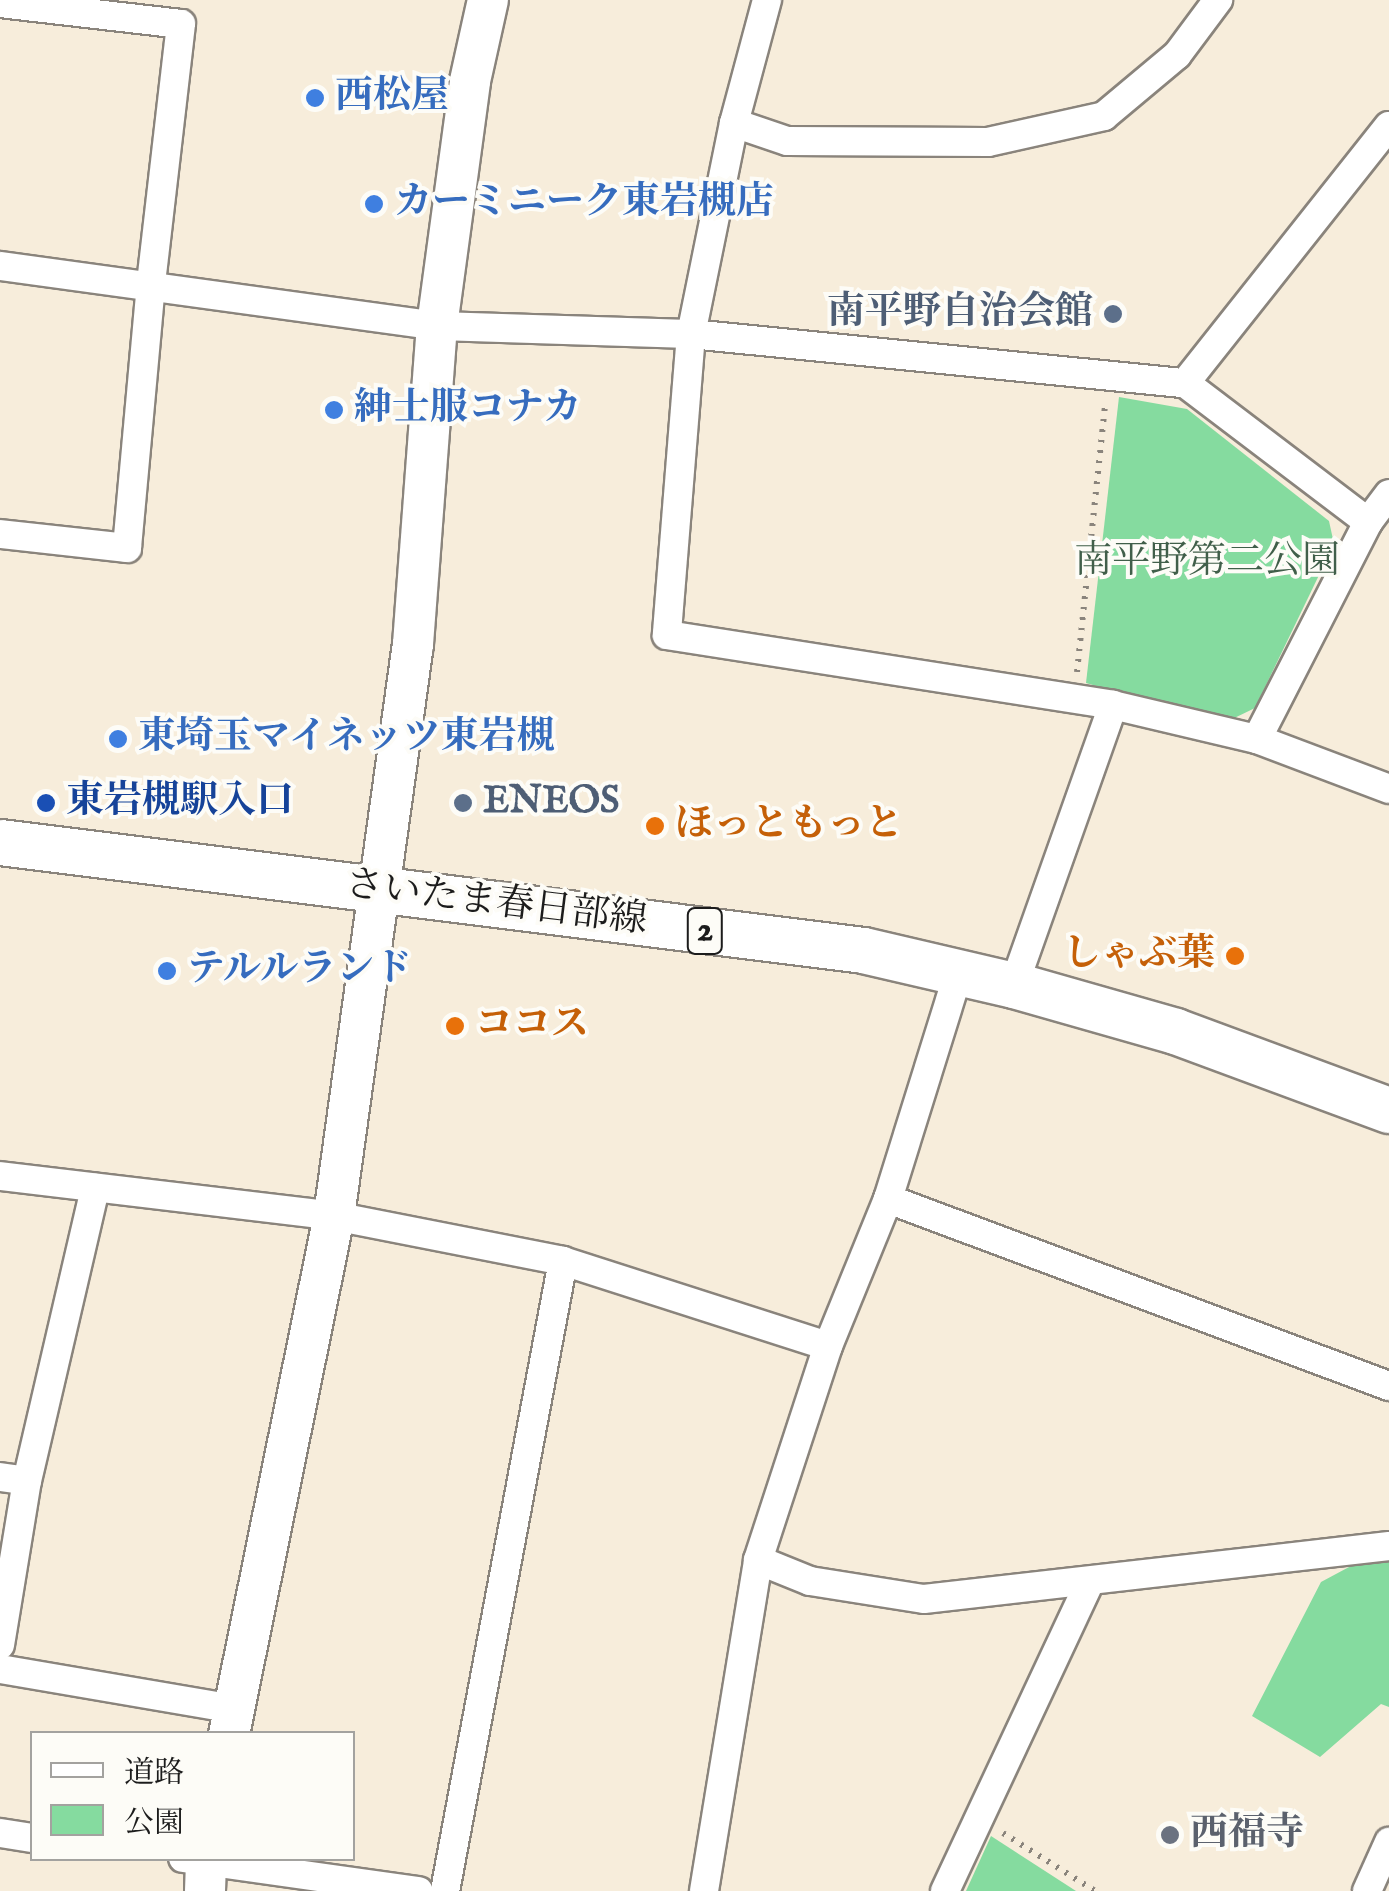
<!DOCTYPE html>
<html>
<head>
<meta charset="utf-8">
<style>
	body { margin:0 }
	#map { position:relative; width:1389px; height:1891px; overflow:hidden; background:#f7eddb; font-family:"IM FELL English","Noto Serif JP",serif }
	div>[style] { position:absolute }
	.green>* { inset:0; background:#85db9f }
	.path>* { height:6px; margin-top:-3px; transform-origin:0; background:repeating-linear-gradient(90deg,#8a847c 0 2.5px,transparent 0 10.5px) }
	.roads { filter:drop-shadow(2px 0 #8a847c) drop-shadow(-2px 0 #8a847c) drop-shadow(0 2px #8a847c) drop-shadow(0 -2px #8a847c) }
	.street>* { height:28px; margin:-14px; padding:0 14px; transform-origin:14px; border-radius:14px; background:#fff }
	.secondary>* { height:40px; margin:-20px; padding:0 20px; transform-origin:20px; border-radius:20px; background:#fff }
	.primary>* { height:45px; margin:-22.5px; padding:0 22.5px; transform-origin:22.5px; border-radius:22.5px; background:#fff }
	.dots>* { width:28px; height:28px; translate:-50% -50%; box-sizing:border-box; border:5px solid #fdfcf7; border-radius:50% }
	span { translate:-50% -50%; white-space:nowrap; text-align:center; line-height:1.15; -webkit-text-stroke:8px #fdfcf7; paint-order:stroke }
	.shield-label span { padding:2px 8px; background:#fdfcf7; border:2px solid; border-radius:8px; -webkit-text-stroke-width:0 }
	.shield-label { font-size:35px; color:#1c1c1c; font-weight:700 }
	.shop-label { font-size:38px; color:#366cbe; font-weight:700 }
	.left { translate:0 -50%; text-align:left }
	.service-label { font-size:38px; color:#4e5e75; font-weight:700 }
	.right { translate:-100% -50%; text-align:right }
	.park-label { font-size:38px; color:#415f4a }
	.transit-label { font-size:38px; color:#164399; font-weight:700 }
	.food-label { font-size:38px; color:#c56008; font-weight:700 }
	.street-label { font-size:38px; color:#1c1c1c }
	.worship-label { font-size:38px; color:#5b616d; font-weight:700 }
	.legend { position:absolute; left:30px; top:1731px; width:325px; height:130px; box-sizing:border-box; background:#fdfcf7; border:2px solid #a3a29f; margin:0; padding:12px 18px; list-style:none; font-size:30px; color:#1c1c1c }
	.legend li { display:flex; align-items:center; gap:20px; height:50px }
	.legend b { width:50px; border:2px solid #a3a29f }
</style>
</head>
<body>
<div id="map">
	<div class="green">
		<div style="clip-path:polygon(1119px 397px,1187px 409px,1329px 521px,1334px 544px,1255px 708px,1224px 723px,1086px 683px)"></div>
		<div style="clip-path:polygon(1389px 1558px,1389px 1707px,1381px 1704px,1320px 1757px,1252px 1716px,1321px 1582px,1364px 1559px)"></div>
		<div style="clip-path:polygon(991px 1836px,1076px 1891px,966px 1891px)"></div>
	</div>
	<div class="path">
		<div style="left:1077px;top:672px;width:267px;rotate:-84deg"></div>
		<div style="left:1003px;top:1833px;width:109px;rotate:32.2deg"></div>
	</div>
	<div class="roads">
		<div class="street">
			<div style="left:767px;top:0;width:127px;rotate:105deg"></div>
			<div style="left:734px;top:123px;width:215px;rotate:101.5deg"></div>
			<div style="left:691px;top:334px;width:302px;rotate:94.6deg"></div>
			<div style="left:667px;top:635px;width:451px;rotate:8.9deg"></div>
			<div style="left:1113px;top:705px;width:148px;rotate:13.3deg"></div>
			<div style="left:1257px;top:739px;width:141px;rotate:20.7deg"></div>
			<div style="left:0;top:3px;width:182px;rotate:6.6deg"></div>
			<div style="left:181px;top:24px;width:262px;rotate:96.6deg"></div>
			<div style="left:151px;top:284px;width:265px;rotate:95.2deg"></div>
			<div style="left:127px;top:548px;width:128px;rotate:-173.7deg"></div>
			<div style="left:734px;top:123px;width:56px;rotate:18.8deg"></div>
			<div style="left:787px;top:141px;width:201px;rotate:0.3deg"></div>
			<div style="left:988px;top:142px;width:119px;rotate:-12.6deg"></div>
			<div style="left:1104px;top:116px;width:95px;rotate:-39.9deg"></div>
			<div style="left:1177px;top:55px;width:69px;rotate:-53.3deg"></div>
			<div style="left:0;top:266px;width:441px;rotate:7.8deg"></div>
			<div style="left:437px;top:326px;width:254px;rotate:1.8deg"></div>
			<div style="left:691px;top:334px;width:496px;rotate:5.7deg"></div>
			<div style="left:1185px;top:383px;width:230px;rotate:37.2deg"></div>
			<div style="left:1185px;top:383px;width:328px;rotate:-51.6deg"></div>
			<div style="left:1257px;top:739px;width:244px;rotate:-62.9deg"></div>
			<div style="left:1368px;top:522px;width:35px;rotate:-53deg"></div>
			<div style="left:1014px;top:985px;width:297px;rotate:-70.5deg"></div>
			<div style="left:0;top:1176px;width:336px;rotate:6.8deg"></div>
			<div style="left:334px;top:1216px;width:233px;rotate:11.1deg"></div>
			<div style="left:563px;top:1261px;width:278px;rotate:17.8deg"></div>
			<div style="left:888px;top:1199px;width:535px;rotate:20.47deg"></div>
			<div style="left:0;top:1477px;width:27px;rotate:8deg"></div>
			<div style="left:758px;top:1560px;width:56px;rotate:22deg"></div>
			<div style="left:810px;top:1581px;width:115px;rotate:9deg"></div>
			<div style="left:924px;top:1599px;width:468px;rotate:-6.5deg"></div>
			<div style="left:0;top:1645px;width:166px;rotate:-80.7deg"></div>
			<div style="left:27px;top:1481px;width:301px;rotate:-76.9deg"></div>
			<div style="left:0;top:1669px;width:237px;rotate:9.7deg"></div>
			<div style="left:0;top:1833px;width:32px;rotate:9deg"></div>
			<div style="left:183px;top:1858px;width:238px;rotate:8deg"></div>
			<div style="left:445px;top:1891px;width:641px;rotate:-79.39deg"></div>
			<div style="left:704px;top:1891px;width:335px;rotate:-80.7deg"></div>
			<div style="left:758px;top:1560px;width:225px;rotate:-71.9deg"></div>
			<div style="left:828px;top:1346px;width:159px;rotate:-67.8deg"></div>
			<div style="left:888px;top:1199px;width:236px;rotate:-72.7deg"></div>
			<div style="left:945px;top:1891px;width:342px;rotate:-64.9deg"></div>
			<div style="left:1367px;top:1891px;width:54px;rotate:-65.8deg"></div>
		</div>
		<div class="secondary">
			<div style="left:229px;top:1734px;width:529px;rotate:-78.54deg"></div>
			<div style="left:334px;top:1216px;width:577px;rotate:-82.14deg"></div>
			<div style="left:413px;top:644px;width:319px;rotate:-85.7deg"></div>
			<div style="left:437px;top:326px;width:247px;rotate:-82.3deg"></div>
			<div style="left:470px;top:81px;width:83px;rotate:-77.5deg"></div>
			<div style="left:205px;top:1891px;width:33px;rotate:-88deg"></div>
		</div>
		<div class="primary">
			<div style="left:0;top:842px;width:870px;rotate:7.13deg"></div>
			<div style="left:863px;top:950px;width:155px;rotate:13.1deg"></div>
			<div style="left:1014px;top:985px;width:167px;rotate:15.9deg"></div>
			<div style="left:1175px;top:1031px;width:228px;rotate:20.3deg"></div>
		</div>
	</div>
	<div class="dots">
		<div style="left:315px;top:98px;background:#3f7fe0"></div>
		<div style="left:374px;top:204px;background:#3f7fe0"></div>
		<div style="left:1113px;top:314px;background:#5c6f8a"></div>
		<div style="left:334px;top:410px;background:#3f7fe0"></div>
		<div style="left:118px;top:739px;background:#3f7fe0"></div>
		<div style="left:46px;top:803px;background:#1a4fb4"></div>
		<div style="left:463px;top:803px;background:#5c6f8a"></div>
		<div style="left:655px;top:826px;background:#e8710a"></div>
		<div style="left:1235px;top:956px;background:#e8710a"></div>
		<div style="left:167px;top:971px;background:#3f7fe0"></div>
		<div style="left:455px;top:1026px;background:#e8710a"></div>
		<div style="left:1170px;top:1835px;background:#6b7280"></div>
	</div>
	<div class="shield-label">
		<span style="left:705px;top:931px">2</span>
	</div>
	<div class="shop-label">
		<span class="left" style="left:335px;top:98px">西松屋</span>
		<span class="left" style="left:394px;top:204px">カーミニーク東岩槻店</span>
		<span class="left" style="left:354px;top:410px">紳士服コナカ</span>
		<span class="left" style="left:138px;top:739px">東埼玉マイネッツ東岩槻</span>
		<span class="left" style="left:187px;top:971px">テルルランド</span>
	</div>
	<div class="service-label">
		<span class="right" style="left:1093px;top:314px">南平野自治会館</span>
		<span class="left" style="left:483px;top:803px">ENEOS</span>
	</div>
	<div class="park-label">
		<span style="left:1207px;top:563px">南平野第二公園</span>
	</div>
	<div class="transit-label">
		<span class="left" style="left:66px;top:803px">東岩槻駅入口</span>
	</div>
	<div class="food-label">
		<span class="left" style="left:675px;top:826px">ほっともっと</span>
		<span class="right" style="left:1215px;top:956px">しゃぶ葉</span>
		<span class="left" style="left:475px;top:1026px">ココス</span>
	</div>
	<div class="street-label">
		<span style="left:496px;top:904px;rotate:7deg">さいたま春日部線</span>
	</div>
	<div class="worship-label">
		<span class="left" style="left:1190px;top:1835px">西福寺</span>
	</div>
	<ul class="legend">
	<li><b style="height:12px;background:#fff"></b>道路</li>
	<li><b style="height:28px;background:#85db9f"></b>公園</li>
	</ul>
</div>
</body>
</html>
